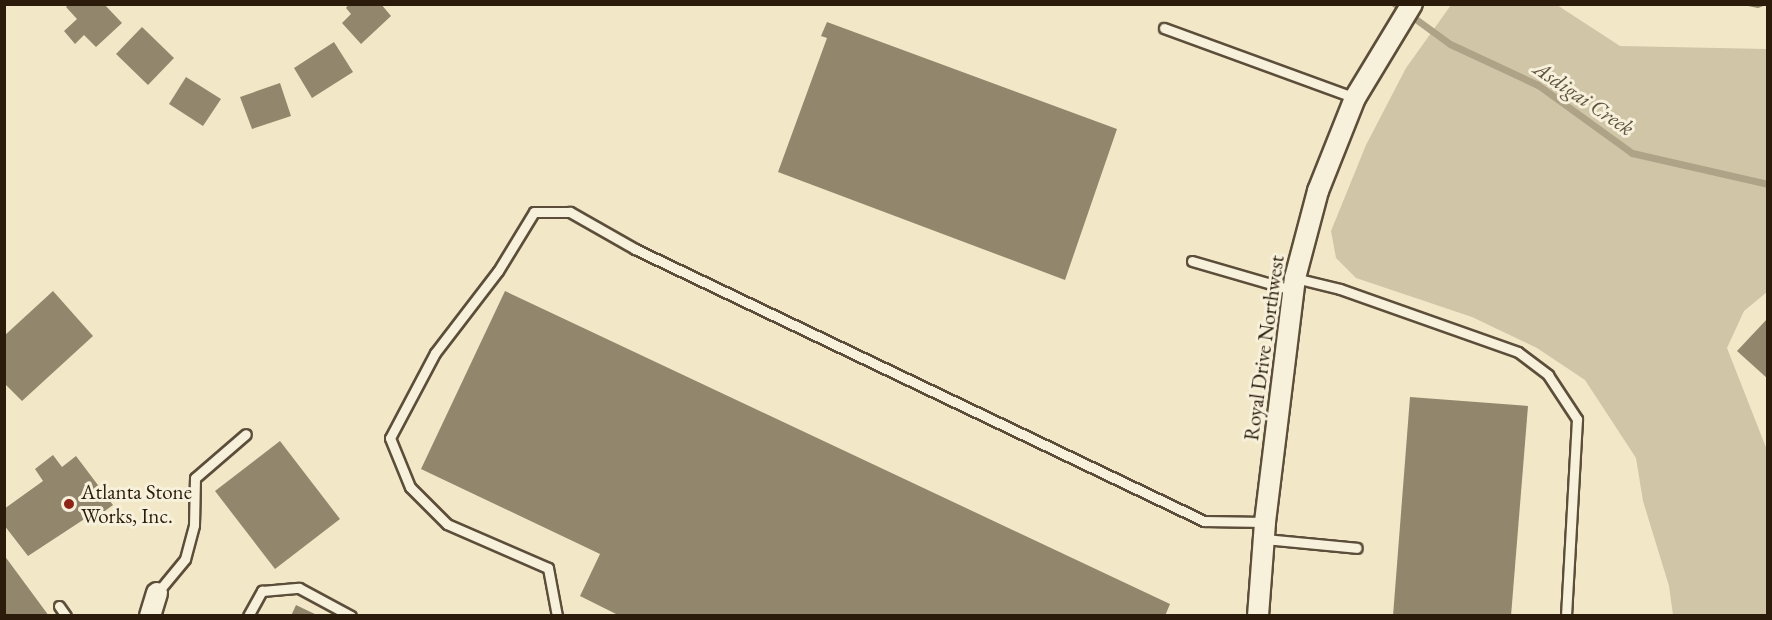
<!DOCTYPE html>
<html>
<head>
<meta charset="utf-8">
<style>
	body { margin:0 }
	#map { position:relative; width:1772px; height:620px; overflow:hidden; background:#f2e8c7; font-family:"EB Garamond",serif }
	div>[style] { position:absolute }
	.green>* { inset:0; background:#d0c5a7 }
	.stream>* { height:7px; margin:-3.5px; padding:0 3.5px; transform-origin:3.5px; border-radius:3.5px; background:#aea287 }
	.building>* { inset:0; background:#92866d }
	.roads { filter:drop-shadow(2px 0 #5c4e3a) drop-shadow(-2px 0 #5c4e3a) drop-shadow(0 2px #5c4e3a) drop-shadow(0 -2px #5c4e3a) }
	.lane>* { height:9px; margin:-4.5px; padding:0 4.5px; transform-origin:4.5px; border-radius:4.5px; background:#f7f0db }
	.street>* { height:20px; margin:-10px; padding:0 10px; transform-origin:10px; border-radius:10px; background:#f7f0db }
	.dots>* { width:16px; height:16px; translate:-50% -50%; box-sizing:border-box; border:3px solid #f7f0db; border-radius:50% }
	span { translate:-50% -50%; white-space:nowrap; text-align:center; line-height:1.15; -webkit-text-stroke:6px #f7f0db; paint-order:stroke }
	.street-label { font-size:21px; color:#2a1b0b }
	.poi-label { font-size:21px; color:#2a1b0b }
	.left { translate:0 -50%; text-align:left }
	.water-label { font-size:22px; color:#5f513d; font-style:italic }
	.frame { position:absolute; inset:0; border:6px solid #2a1b0b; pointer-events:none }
</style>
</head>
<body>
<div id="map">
	<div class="green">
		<div style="clip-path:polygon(1451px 5px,1557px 5px,1620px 46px,1767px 49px,1767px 292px,1744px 311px,1727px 348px,1767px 450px,1767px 615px,1673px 615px,1669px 586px,1643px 501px,1636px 458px,1585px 380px,1537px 348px,1472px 317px,1356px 278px,1336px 258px,1331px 231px,1366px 145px,1406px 68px)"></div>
	</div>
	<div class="stream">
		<div style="left:1395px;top:4px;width:68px;rotate:36deg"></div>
		<div style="left:1450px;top:44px;width:97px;rotate:25deg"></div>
		<div style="left:1538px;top:85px;width:116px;rotate:35.9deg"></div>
		<div style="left:1632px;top:153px;width:139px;rotate:12.8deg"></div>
	</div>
	<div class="building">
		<div style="clip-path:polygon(69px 4px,104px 4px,122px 23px,96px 47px,84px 35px,75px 44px,64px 31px,77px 19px,66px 7px)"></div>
		<div style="clip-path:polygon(349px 4px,381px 4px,391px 16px,361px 44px,342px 23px,351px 14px,346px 8px)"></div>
		<div style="clip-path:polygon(1738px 4px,1765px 4px,1766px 5px,1758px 8px)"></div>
		<div style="clip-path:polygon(827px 22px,1117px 129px,1065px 280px,778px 172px,827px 38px,821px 36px)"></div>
		<div style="clip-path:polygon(142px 27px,174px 58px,148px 85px,116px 54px)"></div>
		<div style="clip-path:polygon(334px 42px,353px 72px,312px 98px,294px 68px)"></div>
		<div style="clip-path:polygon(186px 77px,221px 99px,203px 126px,169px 104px)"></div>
		<div style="clip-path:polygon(280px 83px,291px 116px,252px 129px,240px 97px)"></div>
		<div style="clip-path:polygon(53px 291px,93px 336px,22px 401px,4px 383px,4px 336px)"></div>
		<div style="clip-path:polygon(505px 291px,1170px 604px,1165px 616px,620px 616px,580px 596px,600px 554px,421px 469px)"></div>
		<div style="clip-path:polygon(1768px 318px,1768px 379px,1737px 351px)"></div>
		<div style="clip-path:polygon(1410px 397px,1528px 406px,1511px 616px,1393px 616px)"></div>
		<div style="clip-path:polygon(280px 441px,340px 519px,275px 569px,215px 491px)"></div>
		<div style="clip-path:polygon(53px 455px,62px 467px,76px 456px,113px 505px,90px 522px,86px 518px,28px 556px,4px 525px,4px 509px,43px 481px,35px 469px)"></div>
		<div style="clip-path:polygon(4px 555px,49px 616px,4px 616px)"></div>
		<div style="clip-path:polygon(296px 605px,319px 616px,291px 616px)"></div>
	</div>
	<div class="roads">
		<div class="lane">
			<div style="left:1164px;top:28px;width:203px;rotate:20.1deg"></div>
			<div style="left:1192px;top:261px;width:104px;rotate:16.2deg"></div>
			<div style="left:1295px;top:278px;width:46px;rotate:13.7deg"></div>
			<div style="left:1340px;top:289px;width:189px;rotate:19.5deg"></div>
			<div style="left:1518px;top:352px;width:38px;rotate:37deg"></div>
			<div style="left:1548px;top:375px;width:53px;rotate:56.6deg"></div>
			<div style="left:1577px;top:419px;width:197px;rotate:93.2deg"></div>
			<div style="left:1264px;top:539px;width:93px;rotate:5.5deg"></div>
			<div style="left:157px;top:593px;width:44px;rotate:-50.5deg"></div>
			<div style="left:185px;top:559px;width:35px;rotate:-75deg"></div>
			<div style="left:194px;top:525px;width:47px;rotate:-88.8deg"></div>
			<div style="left:195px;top:478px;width:67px;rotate:-40.8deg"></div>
			<div style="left:59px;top:606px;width:12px;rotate:55deg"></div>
			<div style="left:248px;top:616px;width:29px;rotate:-61deg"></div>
			<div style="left:262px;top:591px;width:37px;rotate:-5deg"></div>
			<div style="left:299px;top:588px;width:59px;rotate:28.3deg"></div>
			<div style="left:557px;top:616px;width:49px;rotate:-100.6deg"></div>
			<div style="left:548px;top:568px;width:110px;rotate:-156.5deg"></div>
			<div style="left:447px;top:524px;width:52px;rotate:-135deg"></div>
			<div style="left:410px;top:487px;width:53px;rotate:-112.2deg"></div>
			<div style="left:390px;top:438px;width:96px;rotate:-62.1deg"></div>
			<div style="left:435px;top:353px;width:103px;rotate:-52.5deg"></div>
			<div style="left:498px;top:271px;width:69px;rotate:-58.6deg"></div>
			<div style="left:534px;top:212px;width:36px"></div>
			<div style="left:570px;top:212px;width:75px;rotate:29.6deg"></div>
			<div style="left:635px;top:249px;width:631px;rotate:25.55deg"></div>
			<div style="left:1204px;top:521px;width:61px;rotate:0.9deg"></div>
		</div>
		<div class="street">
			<div style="left:150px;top:616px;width:24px;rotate:-73deg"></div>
			<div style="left:1258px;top:616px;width:94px;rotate:-85.7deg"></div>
			<div style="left:1265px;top:522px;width:246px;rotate:-83deg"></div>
			<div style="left:1295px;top:278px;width:90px;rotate:-75.2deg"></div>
			<div style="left:1318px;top:191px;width:100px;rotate:-68.3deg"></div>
			<div style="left:1355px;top:98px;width:110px;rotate:-58.8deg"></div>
		</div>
	</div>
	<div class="dots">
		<div style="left:69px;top:504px;background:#8f2418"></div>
	</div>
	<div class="street-label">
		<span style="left:1264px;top:348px;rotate:-82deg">Royal Drive Northwest</span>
	</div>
	<div class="poi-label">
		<span class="left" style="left:81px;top:504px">Atlanta Stone<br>Works, Inc.</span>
	</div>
	<div class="water-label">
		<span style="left:1584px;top:98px;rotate:34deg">Asdigai Creek</span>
	</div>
	<div class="frame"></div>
</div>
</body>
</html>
